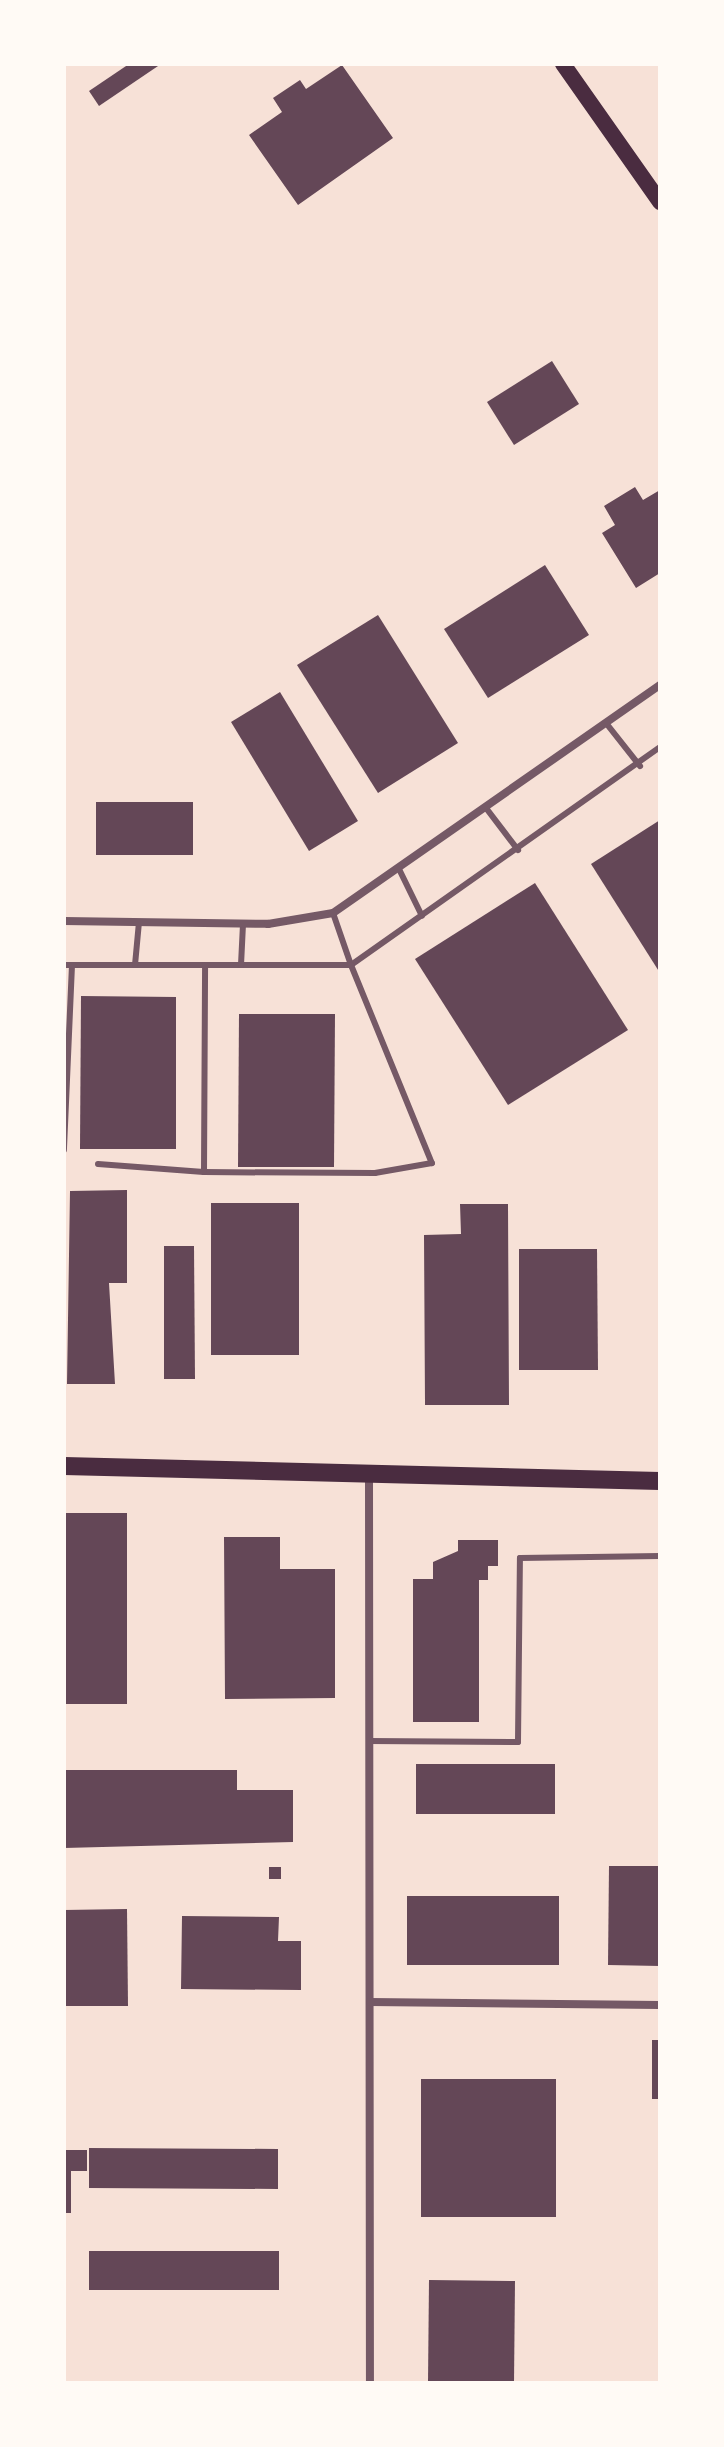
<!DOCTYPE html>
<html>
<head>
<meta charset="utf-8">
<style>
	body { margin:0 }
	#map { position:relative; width:724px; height:2447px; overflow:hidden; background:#f7e1d7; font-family:Barlow,sans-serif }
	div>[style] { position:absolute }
	.building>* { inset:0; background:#644757 }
	.service>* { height:6px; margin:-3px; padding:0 3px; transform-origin:3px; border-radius:3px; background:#755966 }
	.minor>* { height:8px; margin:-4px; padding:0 4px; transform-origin:4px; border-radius:4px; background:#755966 }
	.secondary>* { height:16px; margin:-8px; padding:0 8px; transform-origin:8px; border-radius:8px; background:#4a2c40 }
	.primary>* { height:18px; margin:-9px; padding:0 9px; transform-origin:9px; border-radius:9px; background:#4a2c40 }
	span { translate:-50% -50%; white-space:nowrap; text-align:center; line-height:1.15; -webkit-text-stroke:6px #fffaf5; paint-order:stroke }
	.frame { position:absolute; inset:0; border:66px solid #fffaf5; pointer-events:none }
</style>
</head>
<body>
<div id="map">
	<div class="building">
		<div style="clip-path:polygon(129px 64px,161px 64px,99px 106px,89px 91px)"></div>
		<div style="clip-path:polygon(342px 65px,393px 138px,298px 205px,249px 135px,282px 112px,273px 98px,300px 80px,306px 89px)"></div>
		<div style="clip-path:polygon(552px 361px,579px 404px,514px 445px,487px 402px)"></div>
		<div style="clip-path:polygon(635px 487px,643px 500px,660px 490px,660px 573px,636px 588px,602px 533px,615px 525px,604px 506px)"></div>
		<div style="clip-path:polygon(545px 565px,589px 635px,488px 698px,444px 629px)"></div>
		<div style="clip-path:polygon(378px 615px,458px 743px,378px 793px,297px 665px)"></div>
		<div style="clip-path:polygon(280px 692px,358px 821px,309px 851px,231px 722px)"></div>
		<div style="clip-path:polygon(96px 802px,193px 802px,193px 855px,96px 855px)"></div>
		<div style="clip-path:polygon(660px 820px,660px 973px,591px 864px)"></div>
		<div style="clip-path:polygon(535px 883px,628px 1030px,508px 1105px,415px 959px)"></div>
		<div style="clip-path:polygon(81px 996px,176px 997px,176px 1149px,80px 1149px)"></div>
		<div style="clip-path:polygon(239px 1014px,335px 1014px,334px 1167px,238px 1167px)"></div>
		<div style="clip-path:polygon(127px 1190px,127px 1283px,109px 1283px,115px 1384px,67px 1384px,70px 1191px)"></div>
		<div style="clip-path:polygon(211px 1203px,299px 1203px,299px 1355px,211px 1355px)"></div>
		<div style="clip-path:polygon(460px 1204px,508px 1204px,509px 1405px,425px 1405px,424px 1235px,461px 1234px)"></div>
		<div style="clip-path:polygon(164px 1246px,194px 1246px,195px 1379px,164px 1379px)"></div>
		<div style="clip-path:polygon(519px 1249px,597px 1249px,598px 1370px,519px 1370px)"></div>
		<div style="clip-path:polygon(64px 1513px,127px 1513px,127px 1704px,64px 1704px)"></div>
		<div style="clip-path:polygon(224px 1537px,280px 1537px,280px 1569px,335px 1569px,335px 1698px,225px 1699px)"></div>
		<div style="clip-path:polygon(458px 1540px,498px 1540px,498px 1566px,488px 1566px,488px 1580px,479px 1580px,479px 1722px,413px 1722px,413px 1579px,433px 1579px,433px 1562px,458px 1551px)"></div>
		<div style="clip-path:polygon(416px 1764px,555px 1764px,555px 1814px,416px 1814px)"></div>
		<div style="clip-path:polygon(64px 1770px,237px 1770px,237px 1790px,293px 1790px,293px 1842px,64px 1848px)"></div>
		<div style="clip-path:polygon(609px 1866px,660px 1866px,660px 1966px,608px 1965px)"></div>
		<div style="clip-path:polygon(269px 1867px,281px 1867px,281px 1879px,269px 1879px)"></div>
		<div style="clip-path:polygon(407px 1896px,559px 1896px,559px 1965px,407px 1965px)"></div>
		<div style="clip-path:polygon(127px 1909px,128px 2006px,64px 2006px,64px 1910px)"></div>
		<div style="clip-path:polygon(182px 1916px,279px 1917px,278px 1941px,301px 1941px,301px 1990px,181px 1989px)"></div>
		<div style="clip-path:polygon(652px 2040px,660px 2040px,660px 2099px,652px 2099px)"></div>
		<div style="clip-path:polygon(421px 2079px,556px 2079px,556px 2217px,421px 2217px)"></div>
		<div style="clip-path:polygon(89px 2148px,278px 2149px,278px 2189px,89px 2188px)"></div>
		<div style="clip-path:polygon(64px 2150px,87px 2150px,87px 2171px,71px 2171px,71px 2213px,64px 2213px)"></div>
		<div style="clip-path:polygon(89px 2251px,279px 2251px,279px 2290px,89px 2290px)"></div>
		<div style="clip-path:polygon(429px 2280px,515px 2281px,514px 2383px,428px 2382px)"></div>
	</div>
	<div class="service">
		<div style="left:606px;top:723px;width:55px;rotate:51.7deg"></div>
		<div style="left:486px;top:808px;width:53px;rotate:52.7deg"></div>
		<div style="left:399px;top:869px;width:52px;rotate:63.9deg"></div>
		<div style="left:333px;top:913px;width:55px;rotate:70.9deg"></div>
		<div style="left:351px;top:965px;width:378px;rotate:-35.2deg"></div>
		<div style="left:64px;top:965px;width:8px"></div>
		<div style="left:72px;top:965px;width:185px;rotate:92.5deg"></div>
		<div style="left:72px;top:965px;width:279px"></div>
		<div style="left:351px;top:965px;width:214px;rotate:67.8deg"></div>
		<div style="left:432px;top:1163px;width:58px;rotate:170deg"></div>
		<div style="left:375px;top:1173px;width:171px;rotate:-179.7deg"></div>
		<div style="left:204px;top:1172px;width:207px;rotate:-89.7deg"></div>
		<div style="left:135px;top:965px;width:43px;rotate:-84.7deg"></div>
		<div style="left:241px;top:965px;width:41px;rotate:-87.2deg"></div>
		<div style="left:98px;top:1164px;width:106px;rotate:4.3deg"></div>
		<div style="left:369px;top:1741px;width:149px;rotate:0.4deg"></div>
		<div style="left:518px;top:1742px;width:184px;rotate:-89.4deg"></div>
		<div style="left:520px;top:1558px;width:140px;rotate:-0.8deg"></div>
	</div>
	<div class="minor">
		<div style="left:64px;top:921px;width:204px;rotate:0.8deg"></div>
		<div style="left:268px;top:924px;width:66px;rotate:-9.6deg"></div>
		<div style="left:333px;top:913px;width:399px;rotate:-34.9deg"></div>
		<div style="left:369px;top:1478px;width:905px;rotate:89.94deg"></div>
		<div style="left:370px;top:2002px;width:290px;rotate:0.6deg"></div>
	</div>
	<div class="secondary">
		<div style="left:563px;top:64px;width:169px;rotate:54.9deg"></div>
	</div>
	<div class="primary">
		<div style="left:64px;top:1466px;width:596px;rotate:1.44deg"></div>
	</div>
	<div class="frame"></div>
</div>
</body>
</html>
